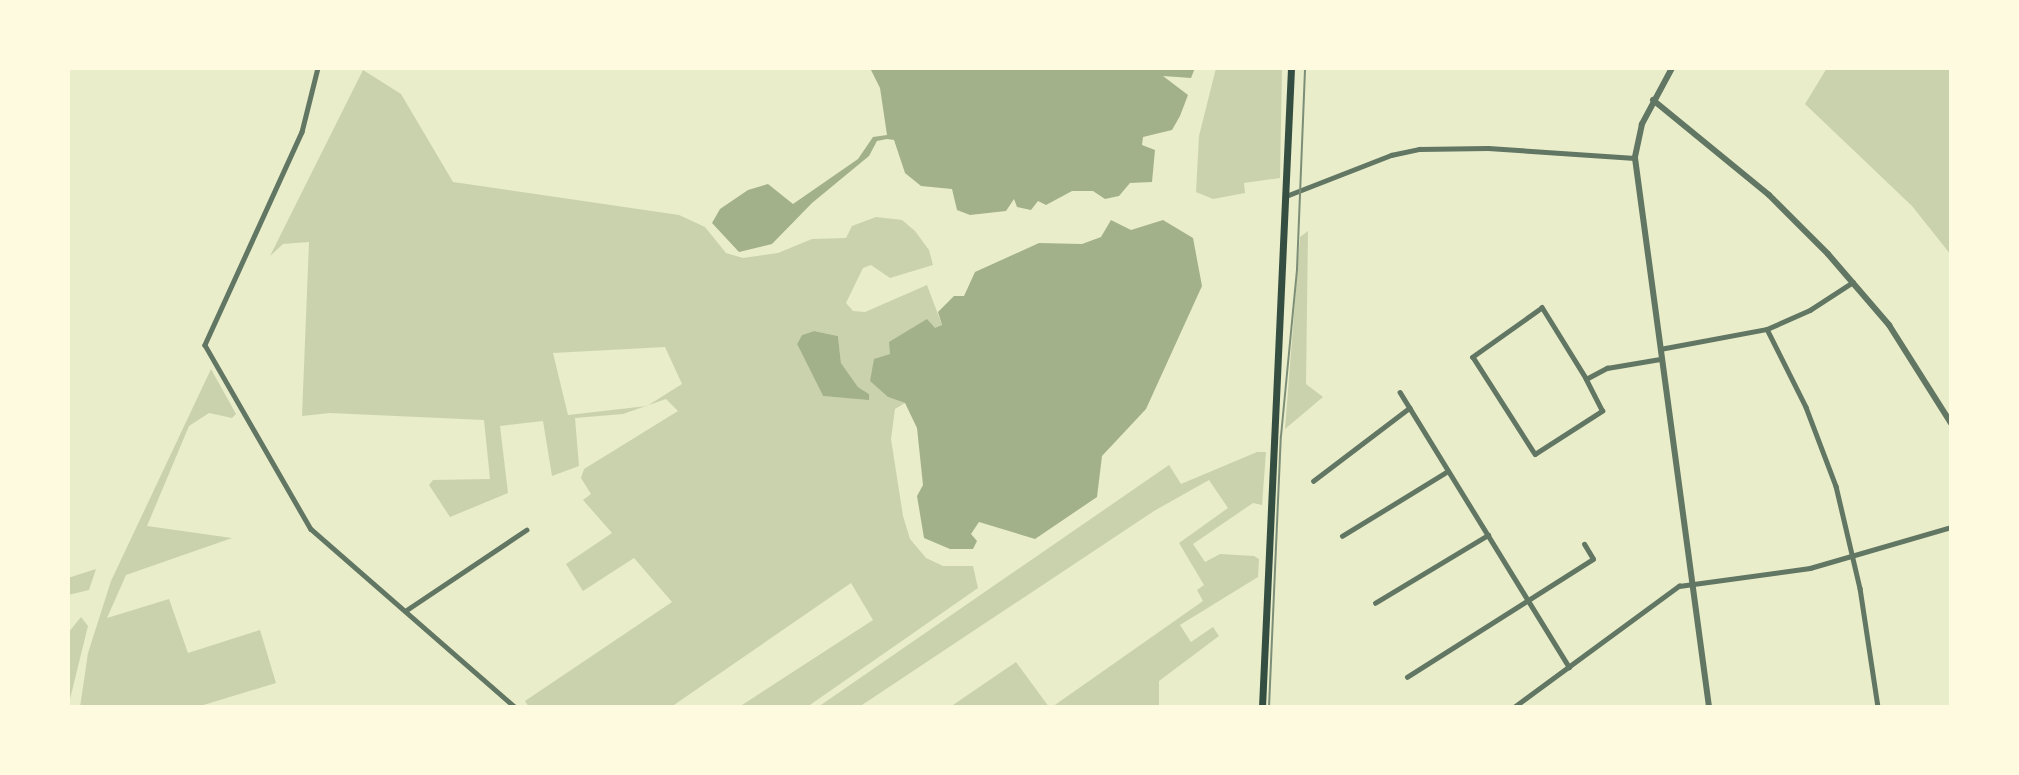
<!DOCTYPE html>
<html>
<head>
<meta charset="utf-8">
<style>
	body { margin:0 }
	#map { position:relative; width:2019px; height:775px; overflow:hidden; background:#e9edc9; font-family:Lora,serif }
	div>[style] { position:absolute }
	.green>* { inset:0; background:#cad2ad }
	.water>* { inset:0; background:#a3b18a }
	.minor>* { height:4.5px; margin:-2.25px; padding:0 2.25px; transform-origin:2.25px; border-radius:2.25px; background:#617663 }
	.tertiary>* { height:6px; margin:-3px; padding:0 3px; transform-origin:3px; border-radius:3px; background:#617663 }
	.secondary>* { height:7px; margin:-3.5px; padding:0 3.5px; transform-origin:3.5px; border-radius:3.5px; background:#344e41 }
	.tram>* { height:2px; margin:-1px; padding:0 1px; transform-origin:1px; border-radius:1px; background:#7c8e77 }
	span { translate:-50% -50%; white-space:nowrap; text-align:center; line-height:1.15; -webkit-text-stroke:5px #fefae0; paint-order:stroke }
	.frame { position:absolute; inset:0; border:70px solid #fefae0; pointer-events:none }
</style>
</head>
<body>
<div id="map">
	<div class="green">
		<div style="clip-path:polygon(1216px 68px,1282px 68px,1280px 178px,1244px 183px,1245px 193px,1213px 199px,1196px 192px,1199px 136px)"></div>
		<div style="clip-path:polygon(1827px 68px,1951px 68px,1951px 255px,1912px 206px,1805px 104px)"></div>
		<div style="clip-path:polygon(evenodd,363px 70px,401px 94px,453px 182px,679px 215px,705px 227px,726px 253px,743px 258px,778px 253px,812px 239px,846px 238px,852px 226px,876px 217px,902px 220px,915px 231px,929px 250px,933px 265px,890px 278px,871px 265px,863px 268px,846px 303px,853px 311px,865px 312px,927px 285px,942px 325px,890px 354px,888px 397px,905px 403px,895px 409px,891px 439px,903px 516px,910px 539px,926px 558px,943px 566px,973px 566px,978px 588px,807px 707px,739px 707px,873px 620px,851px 583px,671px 707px,529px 707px,525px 701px,672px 602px,634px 558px,583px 591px,566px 564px,612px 533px,583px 500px,591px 494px,581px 478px,584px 469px,678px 411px,666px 399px,623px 414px,575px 418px,579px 466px,552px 476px,543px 421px,500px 426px,508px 493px,450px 517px,429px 485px,433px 480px,490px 479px,484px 420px,330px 413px,302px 416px,309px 242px,283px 244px,270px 256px,363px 70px,814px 331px,838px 336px,841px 363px,858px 387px,869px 394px,869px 399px,823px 396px,797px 344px,802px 335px,814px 331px,363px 70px,665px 347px,682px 384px,647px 406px,568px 415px,553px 353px,665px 347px)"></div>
		<div style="clip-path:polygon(1308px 231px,1306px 384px,1323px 397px,1285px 429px,1300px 237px)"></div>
		<div style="clip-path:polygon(211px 369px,236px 414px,232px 418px,209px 413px,189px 426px,147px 526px,232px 538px,126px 575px,107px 618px,169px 599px,188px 653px,260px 630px,276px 683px,197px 707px,80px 707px,88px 653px,111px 581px)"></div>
		<div style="clip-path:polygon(1257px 452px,1266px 452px,1262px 505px,1253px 503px,1193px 544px,1205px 562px,1220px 554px,1254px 556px,1259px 559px,1258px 577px,1180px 625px,1191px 642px,1213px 627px,1219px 636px,1159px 681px,1159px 707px,1052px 707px,1203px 601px,1197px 590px,1204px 585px,1179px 543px,1228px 508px,1209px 480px,1154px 511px,859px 707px,818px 707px,1169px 465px,1181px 484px)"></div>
		<div style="clip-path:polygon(96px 569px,89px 590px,68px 595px,68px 578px)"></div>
		<div style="clip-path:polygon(81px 617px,88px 626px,68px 707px,68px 633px)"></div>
		<div style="clip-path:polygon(1016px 662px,1049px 707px,950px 707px)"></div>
	</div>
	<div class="water">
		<div style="clip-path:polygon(870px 68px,1195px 68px,1191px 78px,1163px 76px,1188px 95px,1180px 116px,1172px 130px,1143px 137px,1142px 145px,1155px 150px,1152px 182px,1130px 183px,1119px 196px,1105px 199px,1093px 191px,1072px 191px,1046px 205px,1038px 201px,1031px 210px,1017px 207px,1014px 199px,1006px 211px,970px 215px,957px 210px,952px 189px,921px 186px,905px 173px,894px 140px,887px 139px,877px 141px,869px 156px,812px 203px,772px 244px,739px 252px,712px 223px,720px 209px,748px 190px,768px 184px,793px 204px,858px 159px,873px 137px,887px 135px,880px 88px)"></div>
		<div style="clip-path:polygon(1111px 220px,1131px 230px,1163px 220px,1193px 238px,1202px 286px,1146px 409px,1102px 456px,1097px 497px,1035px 539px,979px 522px,971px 534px,977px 541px,973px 549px,950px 549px,924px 538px,917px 496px,923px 485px,917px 428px,905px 403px,888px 397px,870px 381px,874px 359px,890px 354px,889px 342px,927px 319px,935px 328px,942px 325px,938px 312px,954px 296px,964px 296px,975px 272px,1039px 243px,1082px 244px,1101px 237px)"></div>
		<div style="clip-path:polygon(814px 331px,838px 336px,841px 363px,858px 387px,869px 394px,869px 400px,823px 396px,797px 344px,802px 335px)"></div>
	</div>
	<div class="minor">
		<div style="left:318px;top:68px;width:66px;rotate:104deg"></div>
		<div style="left:302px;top:132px;width:234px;rotate:114.5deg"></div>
		<div style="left:205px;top:345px;width:212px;rotate:60.1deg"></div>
		<div style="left:311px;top:529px;width:271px;rotate:41.1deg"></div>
		<div style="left:1286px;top:196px;width:113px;rotate:-21.3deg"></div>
		<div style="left:1391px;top:155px;width:29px;rotate:-12deg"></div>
		<div style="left:1419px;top:149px;width:69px;rotate:-0.8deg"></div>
		<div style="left:1488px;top:148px;width:147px;rotate:3.9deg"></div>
		<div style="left:1767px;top:329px;width:87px;rotate:63.4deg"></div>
		<div style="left:1806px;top:407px;width:85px;rotate:69.2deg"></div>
		<div style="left:1836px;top:486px;width:105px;rotate:76.8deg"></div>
		<div style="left:1860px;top:588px;width:120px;rotate:81.4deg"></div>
		<div style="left:1660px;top:349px;width:109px;rotate:-10.6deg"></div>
		<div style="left:1767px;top:329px;width:47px;rotate:-23.8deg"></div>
		<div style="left:1810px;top:310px;width:51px;rotate:-33.1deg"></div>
		<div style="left:1586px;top:379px;width:84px;rotate:-121.8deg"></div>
		<div style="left:1542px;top:308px;width:85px;rotate:144.6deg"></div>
		<div style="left:1473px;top:357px;width:115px;rotate:57.4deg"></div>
		<div style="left:1535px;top:454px;width:80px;rotate:-32.7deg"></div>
		<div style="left:1602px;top:411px;width:36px;rotate:-117deg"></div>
		<div style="left:1586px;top:379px;width:24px;rotate:-28deg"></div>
		<div style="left:1607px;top:368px;width:55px;rotate:-9.5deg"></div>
		<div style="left:1400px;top:392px;width:323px;rotate:58.4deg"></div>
		<div style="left:1313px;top:481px;width:121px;rotate:-37.2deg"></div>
		<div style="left:1342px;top:536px;width:124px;rotate:-31.5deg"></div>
		<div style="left:1375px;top:603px;width:132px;rotate:-31deg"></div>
		<div style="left:405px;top:611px;width:146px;rotate:-33.8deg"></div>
		<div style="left:1407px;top:677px;width:220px;rotate:-32.4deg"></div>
		<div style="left:1593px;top:559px;width:17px;rotate:-121deg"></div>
		<div style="left:1514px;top:707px;width:205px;rotate:-36.3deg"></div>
		<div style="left:1679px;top:586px;width:132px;rotate:-7.8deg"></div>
		<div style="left:1810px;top:568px;width:147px;rotate:-16.2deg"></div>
	</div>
	<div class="tertiary">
		<div style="left:1672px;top:68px;width:64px;rotate:118.2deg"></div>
		<div style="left:1642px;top:124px;width:35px;rotate:102deg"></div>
		<div style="left:1635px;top:158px;width:554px;rotate:82.32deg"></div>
		<div style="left:1653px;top:100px;width:150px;rotate:39.3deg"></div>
		<div style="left:1769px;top:195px;width:83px;rotate:45deg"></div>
		<div style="left:1828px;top:254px;width:94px;rotate:49.3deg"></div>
		<div style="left:1889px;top:325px;width:116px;rotate:57.7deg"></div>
	</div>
	<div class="secondary">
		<div style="left:1262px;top:707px;width:640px;rotate:-87.4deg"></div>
	</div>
	<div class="tram">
		<div style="left:1269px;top:707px;width:271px;rotate:-87.5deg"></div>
		<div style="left:1281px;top:436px;width:168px;rotate:-84.5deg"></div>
		<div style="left:1297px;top:269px;width:201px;rotate:-87.7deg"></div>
	</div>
	<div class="frame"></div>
</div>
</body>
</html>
